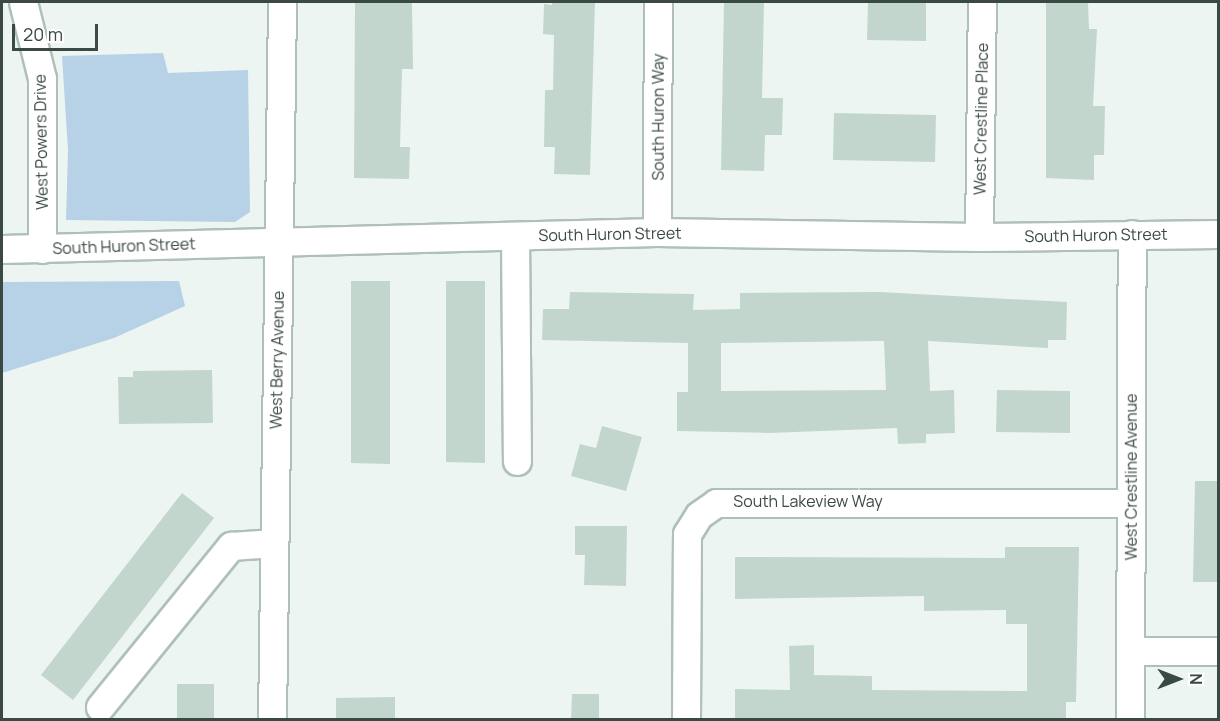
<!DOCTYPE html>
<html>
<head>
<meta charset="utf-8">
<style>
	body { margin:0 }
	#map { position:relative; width:1220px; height:721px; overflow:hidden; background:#ecf5f2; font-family:Manrope,sans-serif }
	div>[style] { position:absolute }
	.green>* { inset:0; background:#b7d1e6 }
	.building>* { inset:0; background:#c2d6ce }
	.roads { filter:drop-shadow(2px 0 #afc0ba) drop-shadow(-2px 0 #afc0ba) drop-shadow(0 2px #afc0ba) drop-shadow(0 -2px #afc0ba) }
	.minor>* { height:27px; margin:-13.5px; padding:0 13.5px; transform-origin:13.5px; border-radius:13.5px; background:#fff }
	span { translate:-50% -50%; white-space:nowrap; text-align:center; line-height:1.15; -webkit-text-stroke:5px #fff; paint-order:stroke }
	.street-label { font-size:16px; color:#3a4943 }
	.frame { position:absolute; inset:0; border:3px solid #3a4943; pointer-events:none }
	.north { position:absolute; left:1148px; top:649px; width:60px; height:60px; -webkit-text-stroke:4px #fff; paint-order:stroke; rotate:90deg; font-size:16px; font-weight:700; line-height:24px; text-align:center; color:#3a4943 }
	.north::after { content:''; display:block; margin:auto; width:21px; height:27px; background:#3a4943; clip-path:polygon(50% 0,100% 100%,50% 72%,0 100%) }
	.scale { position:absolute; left:12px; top:24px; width:86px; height:27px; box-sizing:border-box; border:3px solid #3a4943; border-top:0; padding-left:8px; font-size:18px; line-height:21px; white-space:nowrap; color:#3a4943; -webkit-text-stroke:4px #fff; paint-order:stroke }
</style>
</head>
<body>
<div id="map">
	<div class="green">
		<div style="clip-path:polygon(163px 53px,168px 73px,248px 70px,250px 212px,235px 222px,66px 220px,68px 150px,62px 56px)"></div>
		<div style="clip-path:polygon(179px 281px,185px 306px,114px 338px,2px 373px,2px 282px)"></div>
	</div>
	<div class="building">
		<div style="clip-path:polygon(355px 2px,412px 2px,413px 69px,402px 69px,400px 147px,410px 147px,409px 179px,354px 178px)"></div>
		<div style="clip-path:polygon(552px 2px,595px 2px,590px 175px,554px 174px,555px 147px,544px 147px,545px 90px,553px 90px,554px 35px,543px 34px,544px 4px,552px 5px)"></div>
		<div style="clip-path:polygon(724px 2px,764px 2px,762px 98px,783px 98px,782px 135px,765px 135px,764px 171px,721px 170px)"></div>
		<div style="clip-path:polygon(868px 2px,926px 2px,926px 41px,867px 40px)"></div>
		<div style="clip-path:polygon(1046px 2px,1088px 2px,1089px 29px,1097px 29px,1093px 106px,1105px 106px,1104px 155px,1094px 155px,1094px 180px,1046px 178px)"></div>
		<div style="clip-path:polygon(834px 113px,936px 115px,935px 162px,833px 160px)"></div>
		<div style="clip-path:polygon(351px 281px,390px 281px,390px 464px,351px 463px)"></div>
		<div style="clip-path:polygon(446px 281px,485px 281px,485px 463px,446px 462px)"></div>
		<div style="clip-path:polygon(evenodd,570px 292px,694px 294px,693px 310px,740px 309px,740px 293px,880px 292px,1067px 302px,1066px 340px,1048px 340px,1048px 348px,928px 341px,930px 391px,954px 390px,955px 433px,926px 434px,926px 443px,898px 444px,897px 428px,770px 433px,677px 431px,677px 392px,688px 392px,688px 343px,542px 340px,543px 309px,569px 309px,570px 292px,884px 341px,886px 390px,721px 391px,721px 343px,884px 341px)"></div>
		<div style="clip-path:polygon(212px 370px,213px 423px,119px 424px,118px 377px,133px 377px,133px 371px)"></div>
		<div style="clip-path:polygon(997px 390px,1070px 391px,1070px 433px,996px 432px)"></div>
		<div style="clip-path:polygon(602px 426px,642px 437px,626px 491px,571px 476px,580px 444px,596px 448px)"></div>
		<div style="clip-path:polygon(1195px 481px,1218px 481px,1218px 582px,1193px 582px)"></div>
		<div style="clip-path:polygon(182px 493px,214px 518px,73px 700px,41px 675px)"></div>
		<div style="clip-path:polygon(575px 526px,627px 526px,626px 586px,584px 585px,585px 555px,575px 555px)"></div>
		<div style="clip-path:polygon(1005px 547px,1079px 547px,1076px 702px,1066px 702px,1066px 720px,735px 720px,735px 689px,790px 690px,789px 646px,814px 645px,814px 675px,872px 676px,872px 690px,1027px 691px,1027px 624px,1006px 624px,1006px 610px,924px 611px,924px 596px,735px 599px,735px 557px,1005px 558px)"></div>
		<div style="clip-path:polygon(177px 684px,214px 684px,214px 720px,177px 720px)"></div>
		<div style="clip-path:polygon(572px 694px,599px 694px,599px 720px,571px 720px)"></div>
		<div style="clip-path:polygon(395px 697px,395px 720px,336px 720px,336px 698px)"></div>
	</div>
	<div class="roads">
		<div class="minor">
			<div style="left:23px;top:2px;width:78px;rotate:76deg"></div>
			<div style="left:42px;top:78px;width:171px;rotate:90deg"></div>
			<div style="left:657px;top:232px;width:230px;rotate:-89.8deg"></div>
			<div style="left:515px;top:236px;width:225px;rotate:89.5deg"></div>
			<div style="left:979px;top:237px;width:235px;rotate:-89.3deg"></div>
			<div style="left:2px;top:249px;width:655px;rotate:-1.49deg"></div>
			<div style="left:657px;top:232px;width:322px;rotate:0.9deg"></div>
			<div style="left:979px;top:237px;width:239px;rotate:-0.7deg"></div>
			<div style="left:1130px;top:651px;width:88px"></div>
			<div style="left:100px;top:707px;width:208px;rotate:-50.9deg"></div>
			<div style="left:231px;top:546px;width:43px;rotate:-4deg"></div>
			<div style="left:272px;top:720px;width:718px;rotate:-89.2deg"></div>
			<div style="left:686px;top:720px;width:186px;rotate:-89.7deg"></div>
			<div style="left:687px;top:534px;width:22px;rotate:-58deg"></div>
			<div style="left:699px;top:515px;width:21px;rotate:-35deg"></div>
			<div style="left:716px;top:503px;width:414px"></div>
			<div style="left:1130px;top:720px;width:486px;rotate:-89.8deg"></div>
		</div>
	</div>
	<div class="street-label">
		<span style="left:658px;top:117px;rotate:-90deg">South Huron Way</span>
		<span style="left:981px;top:119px;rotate:-89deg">West Crestline Place</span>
		<span style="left:41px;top:142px;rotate:-91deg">West Powers Drive</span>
		<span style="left:610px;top:234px;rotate:-1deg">South Huron Street</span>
		<span style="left:1096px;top:235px;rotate:-1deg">South Huron Street</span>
		<span style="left:124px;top:246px;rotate:-2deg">South Huron Street</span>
		<span style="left:277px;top:360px;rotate:-89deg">West Berry Avenue</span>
		<span style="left:1131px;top:477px;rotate:-90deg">West Crestline Avenue</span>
		<span style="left:808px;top:501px">South Lakeview Way</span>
	</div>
	<div class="frame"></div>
	<div class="north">N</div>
	<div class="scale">20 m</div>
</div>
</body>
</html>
